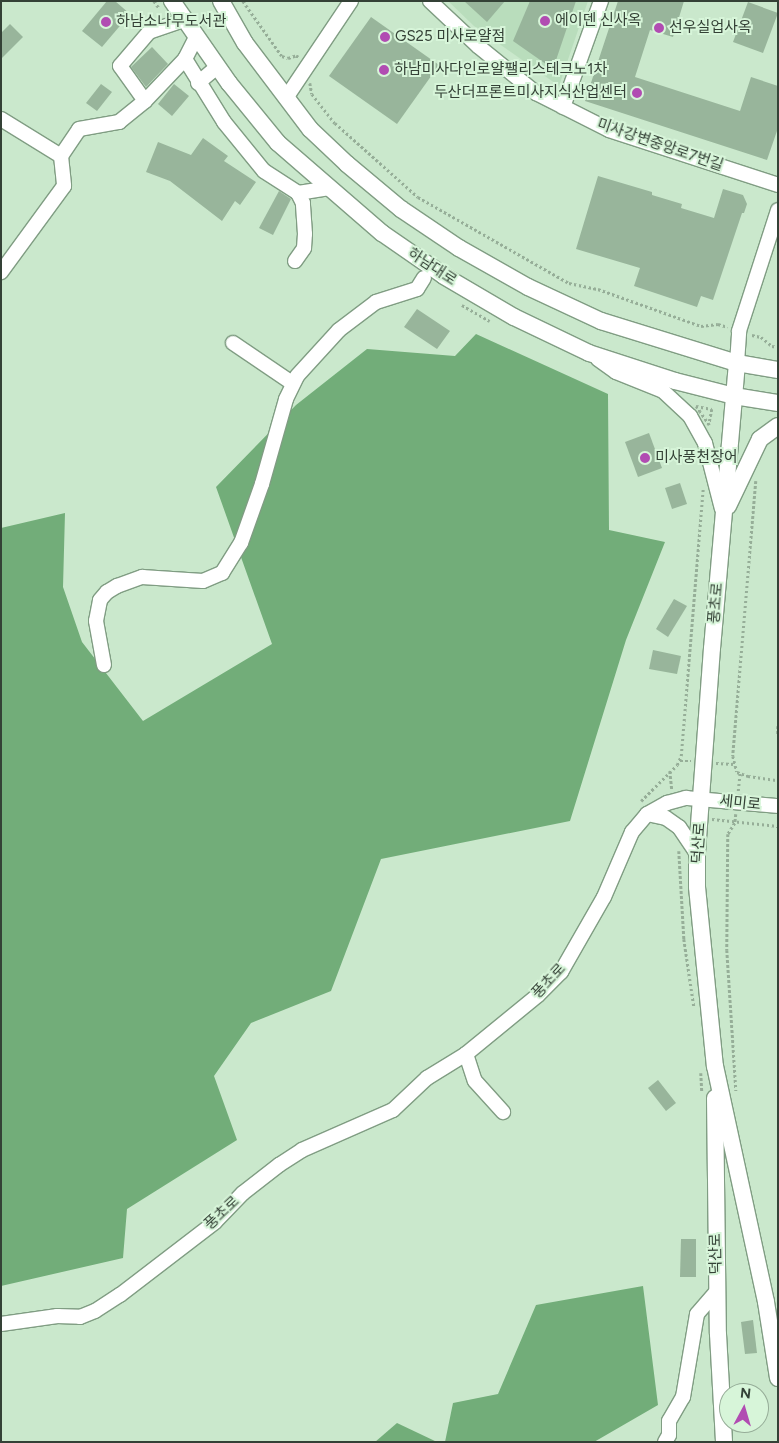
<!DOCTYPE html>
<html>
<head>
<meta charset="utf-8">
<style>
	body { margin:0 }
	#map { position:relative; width:779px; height:1443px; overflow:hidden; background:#cae8cc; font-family:Figtree,"Noto Sans KR",sans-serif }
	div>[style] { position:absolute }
	.built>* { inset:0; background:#b9ddbc }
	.forest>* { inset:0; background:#72ad79 }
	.building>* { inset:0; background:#98b59b }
	.path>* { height:2.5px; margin-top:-1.25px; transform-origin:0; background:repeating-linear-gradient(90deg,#96ae98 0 2.5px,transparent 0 5px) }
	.roads { filter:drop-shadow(1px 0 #809d83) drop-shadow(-1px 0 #809d83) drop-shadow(0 1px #809d83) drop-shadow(0 -1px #809d83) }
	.minor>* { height:14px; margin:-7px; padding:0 7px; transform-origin:7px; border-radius:7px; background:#fff }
	.major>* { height:16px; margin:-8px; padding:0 8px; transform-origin:8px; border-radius:8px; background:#fff }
	.dots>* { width:14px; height:14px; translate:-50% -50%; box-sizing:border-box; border:2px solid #d7f5d9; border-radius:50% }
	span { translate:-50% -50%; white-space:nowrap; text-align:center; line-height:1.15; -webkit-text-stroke:4px #d7f5d9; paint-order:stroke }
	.poi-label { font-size:15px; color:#344136 }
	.left { translate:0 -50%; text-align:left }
	.right { translate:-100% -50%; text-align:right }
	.street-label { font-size:15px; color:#344136 }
	.frame { position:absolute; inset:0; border:2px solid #344136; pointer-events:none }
	.north { position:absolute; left:719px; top:1383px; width:50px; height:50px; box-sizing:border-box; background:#d7f5d9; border:1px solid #96ad98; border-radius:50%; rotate:6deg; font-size:14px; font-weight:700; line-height:20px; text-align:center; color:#344136 }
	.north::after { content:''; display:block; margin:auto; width:18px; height:22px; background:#b14cb2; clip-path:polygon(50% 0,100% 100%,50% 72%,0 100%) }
</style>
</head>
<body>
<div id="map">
	<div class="built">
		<div style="clip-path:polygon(448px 1px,588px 1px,559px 86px,474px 26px)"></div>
	</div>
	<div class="forest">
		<div style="clip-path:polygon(476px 334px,608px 394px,609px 530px,665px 542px,626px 640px,570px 821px,381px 859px,331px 991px,251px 1023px,214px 1076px,237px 1140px,127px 1209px,123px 1258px,1px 1286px,1px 528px,65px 513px,63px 587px,82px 642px,143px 721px,272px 644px,216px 487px,296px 405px,367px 349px,455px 356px)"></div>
		<div style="clip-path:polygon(643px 1286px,658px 1405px,594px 1442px,445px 1442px,453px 1403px,498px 1394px,536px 1305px)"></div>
		<div style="clip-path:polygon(397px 1423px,437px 1442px,375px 1442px)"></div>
	</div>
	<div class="building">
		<div style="clip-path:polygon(107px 1px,115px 1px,130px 14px,102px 47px,82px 31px)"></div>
		<div style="clip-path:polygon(464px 1px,505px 1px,487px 22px)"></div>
		<div style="clip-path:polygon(530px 1px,576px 1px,553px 69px,513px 41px)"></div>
		<div style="clip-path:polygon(618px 1px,684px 1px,673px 37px,650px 30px,635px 77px,740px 111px,751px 77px,778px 86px,778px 128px,767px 160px,585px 101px)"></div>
		<div style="clip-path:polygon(748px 2px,778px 13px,763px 53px,733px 42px)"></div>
		<div style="clip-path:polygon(371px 17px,439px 65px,397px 124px,329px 76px)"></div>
		<div style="clip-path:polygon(10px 24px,23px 37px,1px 59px,1px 33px)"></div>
		<div style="clip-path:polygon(152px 47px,168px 64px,146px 87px,131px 67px)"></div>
		<div style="clip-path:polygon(101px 84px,112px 92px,97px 111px,86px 103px)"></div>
		<div style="clip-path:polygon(174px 84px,189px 96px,172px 116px,158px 104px)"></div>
		<div style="clip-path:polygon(203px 138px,228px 156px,224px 161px,256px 182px,240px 205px,235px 201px,222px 221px,170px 181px,146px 172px,158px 142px,191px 155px)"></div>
		<div style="clip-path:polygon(598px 176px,652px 192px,652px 195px,682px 204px,681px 208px,714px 218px,723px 189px,743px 195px,747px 204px,744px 213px,742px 213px,713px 300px,701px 296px,697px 307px,634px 286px,640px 268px,576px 249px)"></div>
		<div style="clip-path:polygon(279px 191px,291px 199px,273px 235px,259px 228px)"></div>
		<div style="clip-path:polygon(417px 309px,450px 331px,437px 349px,404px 327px)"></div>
		<div style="clip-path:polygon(649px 433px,662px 468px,638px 477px,625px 442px)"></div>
		<div style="clip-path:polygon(680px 483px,687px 504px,672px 509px,665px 488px)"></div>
		<div style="clip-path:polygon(674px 599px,687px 606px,668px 637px,656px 629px)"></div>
		<div style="clip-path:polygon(653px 650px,681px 656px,677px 674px,649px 669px)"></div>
		<div style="clip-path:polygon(658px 1080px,676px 1103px,666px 1111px,648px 1088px)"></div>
		<div style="clip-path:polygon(681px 1239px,696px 1239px,696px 1277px,680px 1277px)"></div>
		<div style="clip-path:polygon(753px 1320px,757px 1353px,745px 1354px,741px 1322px)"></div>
	</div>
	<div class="path">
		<div style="left:154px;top:1px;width:9px;rotate:54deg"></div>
		<div style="left:243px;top:1px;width:67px;rotate:54.7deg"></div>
		<div style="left:282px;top:56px;width:6px;rotate:18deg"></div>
		<div style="left:288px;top:58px;width:9px;rotate:-18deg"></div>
		<div style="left:297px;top:55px;width:3px;rotate:72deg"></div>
		<div style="left:310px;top:83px;width:11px;rotate:80deg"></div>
		<div style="left:312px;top:94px;width:37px;rotate:52deg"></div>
		<div style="left:335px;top:123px;width:111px;rotate:41.7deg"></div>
		<div style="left:418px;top:197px;width:174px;rotate:29.7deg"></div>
		<div style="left:569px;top:283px;width:30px;rotate:12deg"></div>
		<div style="left:598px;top:289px;width:109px;rotate:19.8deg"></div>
		<div style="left:701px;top:326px;width:17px;rotate:-7deg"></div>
		<div style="left:718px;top:324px;width:10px;rotate:17deg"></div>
		<div style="left:462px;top:305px;width:32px;rotate:30deg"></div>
		<div style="left:752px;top:335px;width:9px;rotate:13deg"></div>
		<div style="left:761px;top:337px;width:14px;rotate:39deg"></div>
		<div style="left:772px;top:346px;width:6px;rotate:9deg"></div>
		<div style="left:696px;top:406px;width:16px;rotate:11deg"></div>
		<div style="left:712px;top:409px;width:16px;rotate:101deg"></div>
		<div style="left:709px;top:425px;width:16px;rotate:-125deg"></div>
		<div style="left:700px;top:412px;width:7px;rotate:-124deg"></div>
		<div style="left:756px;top:481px;width:276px;rotate:94.8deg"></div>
		<div style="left:733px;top:756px;width:16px;rotate:76deg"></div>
		<div style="left:737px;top:772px;width:12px;rotate:20deg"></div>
		<div style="left:748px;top:776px;width:30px;rotate:8deg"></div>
		<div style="left:778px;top:726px;width:9px;rotate:90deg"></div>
		<div style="left:680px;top:761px;width:11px"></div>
		<div style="left:716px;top:763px;width:17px;rotate:3deg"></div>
		<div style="left:670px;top:771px;width:18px;rotate:84deg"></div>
		<div style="left:738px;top:791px;width:18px;rotate:-84deg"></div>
		<div style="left:641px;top:801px;width:51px;rotate:-45deg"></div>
		<div style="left:677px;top:765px;width:10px;rotate:-66deg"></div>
		<div style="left:681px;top:756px;width:268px;rotate:-85.3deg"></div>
		<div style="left:736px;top:814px;width:9px;rotate:96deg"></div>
		<div style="left:735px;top:823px;width:13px;rotate:122deg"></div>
		<div style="left:728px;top:834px;width:116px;rotate:90.5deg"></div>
		<div style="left:727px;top:950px;width:141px;rotate:86.3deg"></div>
		<div style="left:712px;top:819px;width:66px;rotate:6.1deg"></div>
		<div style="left:679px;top:851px;width:88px;rotate:86.7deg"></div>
		<div style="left:684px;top:939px;width:69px;rotate:81.6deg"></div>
		<div style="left:701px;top:1073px;width:19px;rotate:87deg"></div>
	</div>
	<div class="roads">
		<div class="minor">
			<div style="left:430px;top:1px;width:66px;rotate:43.2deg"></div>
			<div style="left:478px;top:46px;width:75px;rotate:39deg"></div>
			<div style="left:536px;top:93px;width:82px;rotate:26.9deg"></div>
			<div style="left:609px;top:130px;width:178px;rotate:18deg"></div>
			<div style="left:185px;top:59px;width:74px;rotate:58.2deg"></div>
			<div style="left:224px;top:122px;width:63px;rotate:50.8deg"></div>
			<div style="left:264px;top:171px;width:40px;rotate:32.9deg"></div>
			<div style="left:298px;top:193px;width:30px;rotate:-9deg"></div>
			<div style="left:198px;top:83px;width:25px;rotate:-40deg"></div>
			<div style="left:286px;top:98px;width:117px;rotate:-56.2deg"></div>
			<div style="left:145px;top:101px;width:43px;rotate:-125.5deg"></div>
			<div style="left:120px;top:66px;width:45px;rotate:-49.5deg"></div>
			<div style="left:149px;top:32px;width:37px;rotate:-19deg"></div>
			<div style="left:563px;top:107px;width:113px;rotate:-70.3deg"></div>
			<div style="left:1px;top:119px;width:70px;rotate:31.7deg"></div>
			<div style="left:61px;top:156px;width:30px;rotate:84deg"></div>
			<div style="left:64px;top:186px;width:107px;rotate:126.2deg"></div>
			<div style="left:61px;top:156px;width:32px;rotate:-56deg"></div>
			<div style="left:79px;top:129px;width:41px;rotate:-9.9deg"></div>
			<div style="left:119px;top:122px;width:33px;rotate:-39deg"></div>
			<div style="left:145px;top:101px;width:58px;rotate:-46.4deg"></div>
			<div style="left:185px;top:59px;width:25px;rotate:-63deg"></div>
			<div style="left:295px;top:261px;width:16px;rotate:-55deg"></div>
			<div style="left:304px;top:248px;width:14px;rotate:-86deg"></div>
			<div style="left:305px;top:234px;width:31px;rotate:-94deg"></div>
			<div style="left:303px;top:203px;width:11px;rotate:-117deg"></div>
			<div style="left:233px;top:343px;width:71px;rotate:34.1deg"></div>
			<div style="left:598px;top:359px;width:22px;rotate:36deg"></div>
			<div style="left:616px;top:372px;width:51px;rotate:22deg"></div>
			<div style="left:663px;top:391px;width:37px;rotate:43deg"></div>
			<div style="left:690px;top:416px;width:31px;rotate:61deg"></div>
			<div style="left:705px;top:443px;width:68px;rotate:75.6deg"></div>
			<div style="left:737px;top:363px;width:32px;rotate:-86deg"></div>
			<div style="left:739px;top:331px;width:127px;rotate:-72.1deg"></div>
			<div style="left:104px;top:665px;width:45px;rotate:-100.3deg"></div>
			<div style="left:96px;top:621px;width:21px;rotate:-79deg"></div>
			<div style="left:100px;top:600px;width:11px;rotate:-49deg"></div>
			<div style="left:107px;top:592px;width:12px;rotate:-31deg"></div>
			<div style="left:117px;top:586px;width:27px;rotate:-20deg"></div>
			<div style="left:142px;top:577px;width:61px;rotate:3.8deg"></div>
			<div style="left:203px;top:581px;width:21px;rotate:-23deg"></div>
			<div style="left:222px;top:573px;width:36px;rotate:-58deg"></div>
			<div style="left:241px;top:543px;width:63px;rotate:-70.4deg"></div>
			<div style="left:262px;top:484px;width:88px;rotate:-74.2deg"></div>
			<div style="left:286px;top:399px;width:25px;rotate:-64deg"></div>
			<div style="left:297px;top:376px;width:62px;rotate:-47.6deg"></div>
			<div style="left:339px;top:330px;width:46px;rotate:-37.1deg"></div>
			<div style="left:376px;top:302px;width:43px;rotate:-17.6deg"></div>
			<div style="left:417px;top:289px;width:13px;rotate:-58deg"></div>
			<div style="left:647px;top:814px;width:19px;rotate:12deg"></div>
			<div style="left:666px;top:818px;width:16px;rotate:35deg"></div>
			<div style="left:679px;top:827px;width:32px;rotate:56deg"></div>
			<div style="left:466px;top:1054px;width:28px;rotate:72deg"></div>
			<div style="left:475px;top:1081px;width:42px;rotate:47.9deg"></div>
			<div style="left:1px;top:1324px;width:57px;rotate:-8.1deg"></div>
			<div style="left:57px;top:1316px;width:23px;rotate:2deg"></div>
			<div style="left:80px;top:1317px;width:16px;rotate:-22deg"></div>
			<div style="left:95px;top:1311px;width:30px;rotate:-33deg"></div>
			<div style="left:120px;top:1295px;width:120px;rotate:-37.5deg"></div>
			<div style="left:215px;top:1222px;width:40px;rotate:-46deg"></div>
			<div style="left:243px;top:1193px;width:46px;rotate:-37.9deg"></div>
			<div style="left:279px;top:1165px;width:27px;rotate:-33deg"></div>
			<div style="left:302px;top:1150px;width:99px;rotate:-23.7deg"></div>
			<div style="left:393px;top:1110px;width:47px;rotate:-43.3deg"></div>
			<div style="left:427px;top:1078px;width:46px;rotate:-31.6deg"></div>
			<div style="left:466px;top:1054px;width:93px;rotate:-39.3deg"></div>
			<div style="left:538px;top:995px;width:33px;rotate:-45deg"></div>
			<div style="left:561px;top:972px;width:86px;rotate:-60.2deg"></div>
			<div style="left:604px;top:897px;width:71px;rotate:-66.7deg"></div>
			<div style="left:632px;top:832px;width:23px;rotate:-50deg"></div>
			<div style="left:647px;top:814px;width:23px;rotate:-29deg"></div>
			<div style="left:667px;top:803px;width:20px;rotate:-15deg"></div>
			<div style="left:686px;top:798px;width:92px;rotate:5deg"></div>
			<div style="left:665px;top:1442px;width:8px;rotate:-60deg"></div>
			<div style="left:669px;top:1435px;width:14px;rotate:-90deg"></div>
			<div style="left:669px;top:1421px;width:28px;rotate:-60deg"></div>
			<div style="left:683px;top:1397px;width:84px;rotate:-80.4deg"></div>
			<div style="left:697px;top:1314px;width:30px;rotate:-49deg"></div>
		</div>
		<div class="major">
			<div style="left:172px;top:1px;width:100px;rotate:55.2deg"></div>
			<div style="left:229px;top:83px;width:77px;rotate:50.8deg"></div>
			<div style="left:278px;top:143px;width:138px;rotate:40.9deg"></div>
			<div style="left:382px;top:233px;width:75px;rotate:34.7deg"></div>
			<div style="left:444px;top:276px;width:81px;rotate:30.4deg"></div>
			<div style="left:514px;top:317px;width:83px;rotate:25.6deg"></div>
			<div style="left:589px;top:353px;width:90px;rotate:18deg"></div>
			<div style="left:675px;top:381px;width:61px;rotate:14.3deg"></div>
			<div style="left:734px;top:396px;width:45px;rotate:9deg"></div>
			<div style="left:221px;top:1px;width:48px;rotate:60.3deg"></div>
			<div style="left:245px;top:43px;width:108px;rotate:52.9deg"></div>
			<div style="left:310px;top:129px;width:51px;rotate:43.4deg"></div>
			<div style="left:347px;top:164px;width:70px;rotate:39.8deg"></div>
			<div style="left:401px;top:209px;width:70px;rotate:33.9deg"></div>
			<div style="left:459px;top:248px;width:79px;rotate:29.5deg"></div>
			<div style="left:528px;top:287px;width:81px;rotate:25deg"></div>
			<div style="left:601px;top:321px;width:142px;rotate:17.2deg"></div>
			<div style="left:737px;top:363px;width:42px;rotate:9.7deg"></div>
			<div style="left:737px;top:363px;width:286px;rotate:95deg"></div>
			<div style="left:712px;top:648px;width:207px;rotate:94.2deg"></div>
			<div style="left:697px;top:854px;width:33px;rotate:90deg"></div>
			<div style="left:697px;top:887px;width:180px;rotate:84.3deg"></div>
			<div style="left:715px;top:1066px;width:241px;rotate:77.8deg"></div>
			<div style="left:766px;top:1302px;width:77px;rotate:81deg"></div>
			<div style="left:728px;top:506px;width:74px;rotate:-64.5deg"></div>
			<div style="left:760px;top:439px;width:22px;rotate:-36deg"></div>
			<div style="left:715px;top:1098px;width:236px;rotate:89.3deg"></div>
			<div style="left:718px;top:1334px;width:108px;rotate:86.8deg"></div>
		</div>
	</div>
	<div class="dots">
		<div style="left:545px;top:21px;background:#b14cb2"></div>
		<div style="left:106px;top:22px;background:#b14cb2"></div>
		<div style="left:659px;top:28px;background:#b14cb2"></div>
		<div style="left:385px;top:37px;background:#b14cb2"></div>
		<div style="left:384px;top:70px;background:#b14cb2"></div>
		<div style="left:637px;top:93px;background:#b14cb2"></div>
		<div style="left:645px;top:458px;background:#b14cb2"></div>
	</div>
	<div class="poi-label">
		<span class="left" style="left:555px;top:21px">에이덴 신사옥</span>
		<span class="left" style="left:116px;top:22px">하남소나무도서관</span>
		<span class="left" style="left:669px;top:28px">선우실업사옥</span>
		<span class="left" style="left:395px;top:37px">GS25 미사로얄점</span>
		<span class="left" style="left:394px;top:70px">하남미사다인로얄팰리스테크노1차</span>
		<span class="right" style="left:627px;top:93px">두산더프론트미사지식산업센터</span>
		<span class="left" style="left:655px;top:458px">미사풍천장어</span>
	</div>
	<div class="street-label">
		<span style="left:660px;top:145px;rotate:19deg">미사강변중앙로7번길</span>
		<span style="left:432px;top:267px;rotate:33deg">하남대로</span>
		<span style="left:716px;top:603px;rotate:-85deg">풍초로</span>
		<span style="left:740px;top:803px;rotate:6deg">세미로</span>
		<span style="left:699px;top:843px;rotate:-86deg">덕산로</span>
		<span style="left:549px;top:981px;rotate:-47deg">풍초로</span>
		<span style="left:222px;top:1213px;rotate:-43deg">풍초로</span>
		<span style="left:716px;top:1254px;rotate:-91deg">덕산로</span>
	</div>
	<div class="frame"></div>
	<div class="north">N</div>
</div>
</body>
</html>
